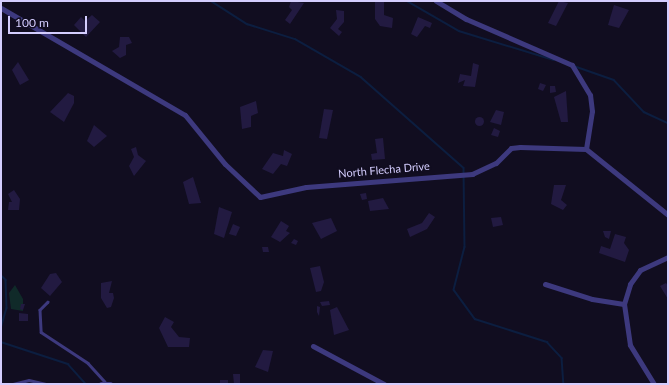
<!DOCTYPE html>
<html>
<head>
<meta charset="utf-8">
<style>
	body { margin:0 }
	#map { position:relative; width:669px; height:385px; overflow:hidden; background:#110d20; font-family:Lato,sans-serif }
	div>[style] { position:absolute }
	.green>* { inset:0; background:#102a29 }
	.stream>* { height:1.5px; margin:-0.75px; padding:0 0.75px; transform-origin:0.75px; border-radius:0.75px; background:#0c1e40 }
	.building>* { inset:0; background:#221a41 }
	.round { border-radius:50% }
	.lane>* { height:2.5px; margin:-1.25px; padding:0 1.25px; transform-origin:1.25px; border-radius:1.25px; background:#3d397e }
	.street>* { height:5px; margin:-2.5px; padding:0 2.5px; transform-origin:2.5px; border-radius:2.5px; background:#3d397e }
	span { translate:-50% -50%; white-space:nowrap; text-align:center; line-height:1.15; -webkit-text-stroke:3.5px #110d20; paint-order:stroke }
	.street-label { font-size:11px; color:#d4cdfe }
	.frame { position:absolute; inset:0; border:2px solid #d4cdfe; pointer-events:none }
	.scale { position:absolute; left:8px; top:16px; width:79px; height:18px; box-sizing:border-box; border:2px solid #d4cdfe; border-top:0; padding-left:5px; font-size:12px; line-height:14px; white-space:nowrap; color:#d4cdfe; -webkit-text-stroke:3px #110d20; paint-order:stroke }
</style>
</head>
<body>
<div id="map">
	<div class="green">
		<div style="clip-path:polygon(15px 285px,23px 299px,23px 311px,11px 309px,9px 293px)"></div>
	</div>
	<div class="stream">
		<div style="left:211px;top:1px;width:43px;rotate:32.6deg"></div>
		<div style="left:247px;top:24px;width:50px;rotate:17.4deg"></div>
		<div style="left:295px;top:39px;width:76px;rotate:29.9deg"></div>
		<div style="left:361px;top:77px;width:137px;rotate:41.5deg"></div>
		<div style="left:464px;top:168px;width:79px;rotate:89.3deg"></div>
		<div style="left:465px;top:247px;width:44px;rotate:104.3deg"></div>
		<div style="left:454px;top:290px;width:36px;rotate:54deg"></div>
		<div style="left:475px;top:319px;width:76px;rotate:17.7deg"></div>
		<div style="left:547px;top:342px;width:22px;rotate:47deg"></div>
		<div style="left:562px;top:358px;width:26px;rotate:86deg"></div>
		<div style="left:407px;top:1px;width:60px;rotate:30deg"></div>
		<div style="left:459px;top:31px;width:99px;rotate:17deg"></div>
		<div style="left:574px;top:66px;width:42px;rotate:19.3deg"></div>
		<div style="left:614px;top:80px;width:44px;rotate:46.8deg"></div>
		<div style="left:644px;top:112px;width:26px;rotate:25deg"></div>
		<div style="left:1px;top:275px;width:7px;rotate:45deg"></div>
		<div style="left:6px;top:280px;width:28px;rotate:88deg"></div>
		<div style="left:7px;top:308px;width:22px;rotate:106deg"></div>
		<div style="left:1px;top:342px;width:71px;rotate:18.2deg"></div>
		<div style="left:68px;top:364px;width:27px;rotate:48deg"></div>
	</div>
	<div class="building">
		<div style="clip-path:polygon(291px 1px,304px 3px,290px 24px,285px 20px,292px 10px,289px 7px)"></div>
		<div style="clip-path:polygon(375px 1px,384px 2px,384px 15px,393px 18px,392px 28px,380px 26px,375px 19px)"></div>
		<div style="clip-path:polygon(559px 1px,568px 3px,556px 26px,548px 23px)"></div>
		<div style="clip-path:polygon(614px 5px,629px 10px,619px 28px,608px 25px)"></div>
		<div style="clip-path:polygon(336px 10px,344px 11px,344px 22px,338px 29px,342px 32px,339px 36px,330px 28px,337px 19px)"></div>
		<div style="clip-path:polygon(92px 15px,100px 22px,86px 37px,74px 25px,81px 17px,85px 21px)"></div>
		<div style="clip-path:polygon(418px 17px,432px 23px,430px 28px,425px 26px,417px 37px,411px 34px)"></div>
		<div style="clip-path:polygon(120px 37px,129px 37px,132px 43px,126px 45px,126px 55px,120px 58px,112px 51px,119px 47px)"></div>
		<div style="clip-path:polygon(18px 62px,29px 80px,20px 85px,12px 70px)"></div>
		<div style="clip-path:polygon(473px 63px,479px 65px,475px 87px,463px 86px,465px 80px,458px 83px,460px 74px,471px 76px)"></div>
		<div style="clip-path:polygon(540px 83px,546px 85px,543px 91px,538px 89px)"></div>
		<div style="clip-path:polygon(550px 86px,555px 86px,556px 92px,550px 93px)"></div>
		<div style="clip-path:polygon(566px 91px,568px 122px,561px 122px,554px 97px)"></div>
		<div style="clip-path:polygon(68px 93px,74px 96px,74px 103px,64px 122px,50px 112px)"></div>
		<div style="clip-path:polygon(256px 101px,258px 113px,251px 116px,251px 127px,242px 129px,240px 107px)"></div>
		<div style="clip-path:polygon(324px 109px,333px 110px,327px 139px,319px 138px)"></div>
		<div style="clip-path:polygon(496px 110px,504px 112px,501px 125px,490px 122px)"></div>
		<div class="round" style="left:474.5px;top:116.5px;width:9px;height:9px"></div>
		<div style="clip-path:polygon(94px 125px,107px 136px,94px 147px,87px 141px)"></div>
		<div style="clip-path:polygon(494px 128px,500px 131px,498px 137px,491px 135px)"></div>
		<div style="clip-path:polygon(383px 138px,385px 159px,372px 160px,371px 154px,377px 153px,375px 139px)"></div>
		<div style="clip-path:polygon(136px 147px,138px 155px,146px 161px,134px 176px,129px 166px,134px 157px,131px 149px)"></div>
		<div style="clip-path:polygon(284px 150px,292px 154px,287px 166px,281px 164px,273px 174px,262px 169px,273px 153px,283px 156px)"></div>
		<div style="clip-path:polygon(193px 177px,201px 203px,189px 204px,183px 182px)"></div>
		<div style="clip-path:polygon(554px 185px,566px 185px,561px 200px,567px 205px,563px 210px,551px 204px)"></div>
		<div style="clip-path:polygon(14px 190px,20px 199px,19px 210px,8px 210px,9px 202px,12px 202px,8px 194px)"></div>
		<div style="clip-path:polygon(366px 193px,367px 199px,362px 200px,360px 194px)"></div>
		<div style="clip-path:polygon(383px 198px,389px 209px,370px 211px,368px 201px)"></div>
		<div style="clip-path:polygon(219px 207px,232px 212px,224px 238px,214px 234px)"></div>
		<div style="clip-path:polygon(429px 213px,435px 217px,427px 229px,410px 237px,407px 229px,422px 223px)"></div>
		<div style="clip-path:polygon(501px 217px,503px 225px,493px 227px,491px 218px)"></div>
		<div style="clip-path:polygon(331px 218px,337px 231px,321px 239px,312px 223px)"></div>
		<div style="clip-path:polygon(281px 221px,289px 226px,286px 231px,290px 233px,280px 242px,271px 237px)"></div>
		<div style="clip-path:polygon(233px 224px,240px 227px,236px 236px,229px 234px)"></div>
		<div style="clip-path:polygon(603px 231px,611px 231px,609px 239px,605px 237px)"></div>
		<div style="clip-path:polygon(615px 234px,626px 237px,624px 243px,629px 250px,625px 262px,599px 253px,601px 246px,610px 249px)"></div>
		<div style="clip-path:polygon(294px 239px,298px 241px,296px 245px,291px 243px)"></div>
		<div style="clip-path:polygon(262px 247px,268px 247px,269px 252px,263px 252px)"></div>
		<div style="clip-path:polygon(320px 266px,324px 282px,321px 291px,316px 292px,310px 268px)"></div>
		<div style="clip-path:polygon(56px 273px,62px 282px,50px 296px,41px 288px,50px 274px)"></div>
		<div style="clip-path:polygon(112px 281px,109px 293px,113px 293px,114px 298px,111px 307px,107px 308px,101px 298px,101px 283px)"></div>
		<div style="clip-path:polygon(666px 283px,668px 286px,668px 299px,660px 286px)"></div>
		<div style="clip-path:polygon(329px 301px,330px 305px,322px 306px,320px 302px)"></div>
		<div style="clip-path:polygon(21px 304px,25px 304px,23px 310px,20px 309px)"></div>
		<div style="clip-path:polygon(317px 306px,320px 307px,319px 316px,317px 312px)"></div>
		<div style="clip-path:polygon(337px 307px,349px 330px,334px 335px,330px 310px)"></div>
		<div style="clip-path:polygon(19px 313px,28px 314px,28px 321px,19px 321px)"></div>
		<div style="clip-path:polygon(165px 317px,174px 322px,171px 327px,179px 337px,190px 338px,189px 347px,168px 347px,159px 328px)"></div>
		<div style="clip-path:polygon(263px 350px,273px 351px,268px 372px,255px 367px)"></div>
		<div style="clip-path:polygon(233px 374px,240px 374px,240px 383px,234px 384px)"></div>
		<div style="clip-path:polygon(220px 380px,228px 380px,228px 384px,220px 384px)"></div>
	</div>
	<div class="lane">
		<div style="left:48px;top:302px;width:11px;rotate:135deg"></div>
		<div style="left:40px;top:310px;width:22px;rotate:87deg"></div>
		<div style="left:41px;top:332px;width:56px;rotate:33.4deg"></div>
		<div style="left:88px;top:363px;width:25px;rotate:48deg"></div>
		<div style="left:13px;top:384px;width:16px;rotate:-14deg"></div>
		<div style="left:29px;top:380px;width:18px;rotate:13deg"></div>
		<div style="left:54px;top:384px;width:6px"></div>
	</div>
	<div class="street">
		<div style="left:1px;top:8px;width:213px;rotate:30.2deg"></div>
		<div style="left:185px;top:115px;width:63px;rotate:50.8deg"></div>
		<div style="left:225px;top:164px;width:48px;rotate:43.3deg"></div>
		<div style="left:260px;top:197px;width:47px;rotate:-12.3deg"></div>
		<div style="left:306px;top:187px;width:167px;rotate:-4.5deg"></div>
		<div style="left:472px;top:174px;width:26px;rotate:-25deg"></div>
		<div style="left:496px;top:163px;width:21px;rotate:-45deg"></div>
		<div style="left:511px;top:148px;width:9px;rotate:-6deg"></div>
		<div style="left:520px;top:147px;width:66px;rotate:1.7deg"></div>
		<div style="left:586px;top:149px;width:38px;rotate:-81deg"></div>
		<div style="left:592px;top:111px;width:16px;rotate:-97deg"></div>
		<div style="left:590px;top:95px;width:35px;rotate:-121deg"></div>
		<div style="left:572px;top:65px;width:116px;rotate:-156.5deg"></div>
		<div style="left:466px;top:19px;width:35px;rotate:-149deg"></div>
		<div style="left:586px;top:149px;width:105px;rotate:38.8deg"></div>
		<div style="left:545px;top:284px;width:49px;rotate:17.7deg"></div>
		<div style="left:592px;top:299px;width:32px;rotate:9deg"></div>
		<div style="left:313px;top:346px;width:81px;rotate:28.2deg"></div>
		<div style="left:101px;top:384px;width:9px"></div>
		<div style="left:654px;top:384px;width:46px;rotate:-121.6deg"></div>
		<div style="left:630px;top:345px;width:41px;rotate:-98.3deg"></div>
		<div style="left:624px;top:304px;width:21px;rotate:-73deg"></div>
		<div style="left:630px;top:284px;width:17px;rotate:-54deg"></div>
		<div style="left:640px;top:270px;width:31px;rotate:-25deg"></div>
	</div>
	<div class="street-label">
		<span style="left:384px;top:170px;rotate:-5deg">North Flecha Drive</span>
	</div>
	<div class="frame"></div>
	<div class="scale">100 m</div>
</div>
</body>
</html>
